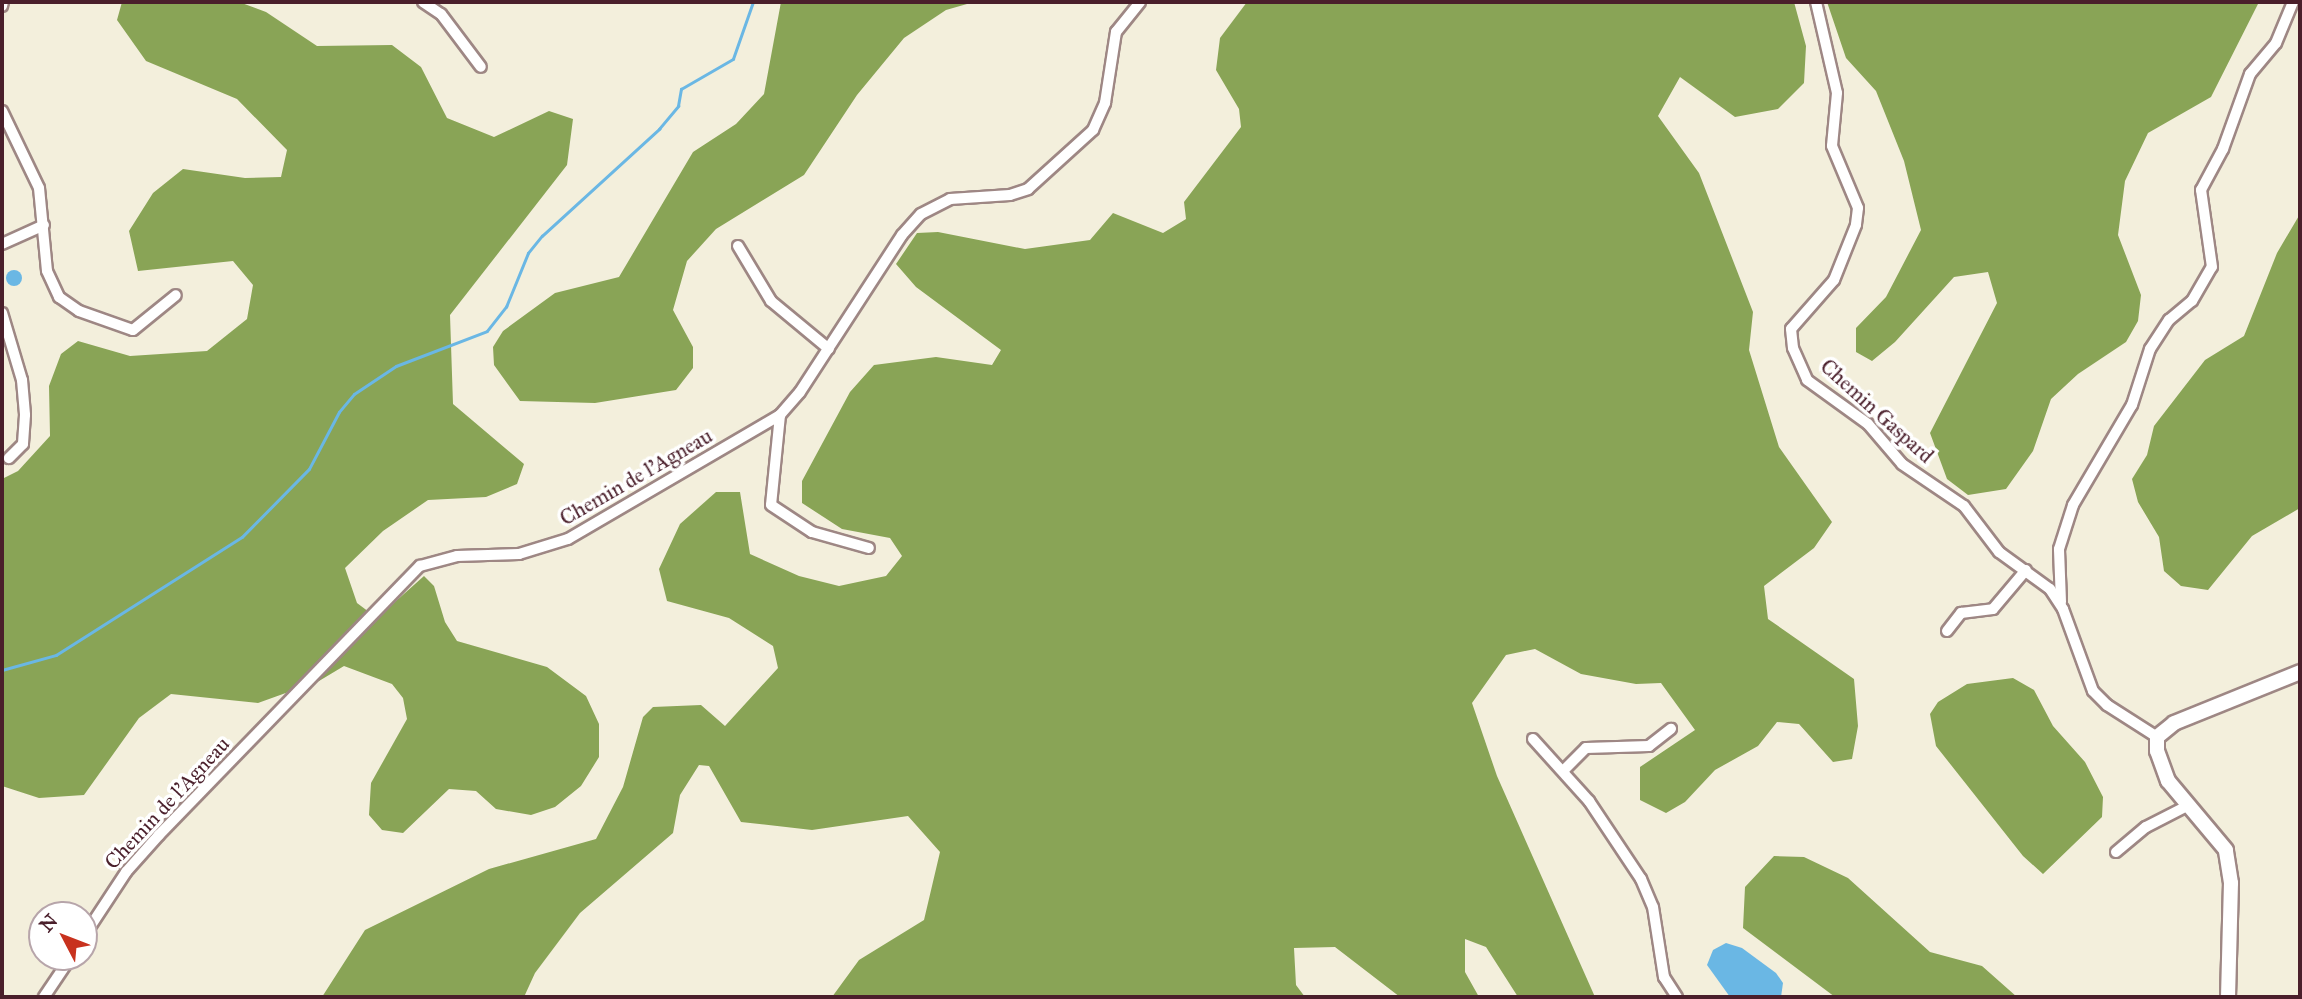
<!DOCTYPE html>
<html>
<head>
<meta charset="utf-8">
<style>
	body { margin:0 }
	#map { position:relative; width:2302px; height:999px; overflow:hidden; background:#f3efdc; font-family:"IM FELL Great Primer",serif }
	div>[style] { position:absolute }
	.forest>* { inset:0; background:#89a456 }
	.water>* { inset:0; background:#6ab7e4 }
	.round { border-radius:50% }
	.stream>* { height:2.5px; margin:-1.25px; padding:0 1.25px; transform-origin:1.25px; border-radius:1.25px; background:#6ab7e4 }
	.roads { filter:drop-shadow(2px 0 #9e8784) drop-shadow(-2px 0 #9e8784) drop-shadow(0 2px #9e8784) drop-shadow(0 -2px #9e8784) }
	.minor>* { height:10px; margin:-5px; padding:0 5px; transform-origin:5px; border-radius:5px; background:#fff }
	.secondary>* { height:14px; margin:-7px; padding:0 7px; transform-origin:7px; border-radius:7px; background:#fff }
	span { translate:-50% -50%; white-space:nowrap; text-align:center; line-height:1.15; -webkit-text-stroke:7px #fff; paint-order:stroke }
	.street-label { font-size:21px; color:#4a1f2b }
	.frame { position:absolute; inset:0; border:4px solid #4a1f2b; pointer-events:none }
	.north { position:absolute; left:28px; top:901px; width:70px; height:70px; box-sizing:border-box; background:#fff; border:2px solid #b7a5aa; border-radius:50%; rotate:312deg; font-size:19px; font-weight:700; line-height:28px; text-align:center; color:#4a1f2b }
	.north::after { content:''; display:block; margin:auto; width:24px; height:32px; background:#c8321e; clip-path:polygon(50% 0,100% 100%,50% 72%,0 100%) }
</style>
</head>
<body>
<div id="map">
	<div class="forest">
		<div style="clip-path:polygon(122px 2px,239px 2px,266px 12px,317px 46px,392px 45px,421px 67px,447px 118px,494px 137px,549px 111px,573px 119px,567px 165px,450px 315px,453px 404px,524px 464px,517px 484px,486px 497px,428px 500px,383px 531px,345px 568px,357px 603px,377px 618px,424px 576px,434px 586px,445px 622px,457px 641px,547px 667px,586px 696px,599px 724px,599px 757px,581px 786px,555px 807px,531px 815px,496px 809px,476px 791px,449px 789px,403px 833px,382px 830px,369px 815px,371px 783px,407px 719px,403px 698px,392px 684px,344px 666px,319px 681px,258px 703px,171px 694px,139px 718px,84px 795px,39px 798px,2px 786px,2px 479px,18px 471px,50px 436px,49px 386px,61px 354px,78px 341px,130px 356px,207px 351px,247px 319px,253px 285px,233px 261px,138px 271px,129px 231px,153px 193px,183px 169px,245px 178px,281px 177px,287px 150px,237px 99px,146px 61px,117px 20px)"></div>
		<div style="clip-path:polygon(781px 2px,974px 2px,946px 10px,904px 38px,857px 95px,804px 175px,716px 229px,687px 261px,673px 310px,693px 347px,693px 368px,676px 390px,595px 403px,520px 401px,494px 365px,493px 347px,503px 331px,555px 293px,619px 277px,693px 152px,736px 124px,764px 94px)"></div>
		<div style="clip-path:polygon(1247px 2px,1794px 2px,1806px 46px,1804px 83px,1778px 109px,1735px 117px,1680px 77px,1658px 116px,1699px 173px,1753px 312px,1749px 350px,1779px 447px,1832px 522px,1814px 548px,1764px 586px,1768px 619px,1854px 679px,1858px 726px,1852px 759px,1833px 762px,1799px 724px,1777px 722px,1758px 746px,1715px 770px,1685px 802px,1666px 813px,1640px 800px,1640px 767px,1695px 730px,1661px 683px,1636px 684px,1581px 674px,1535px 649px,1506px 655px,1472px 703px,1497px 776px,1595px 997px,1518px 997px,1486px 947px,1465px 939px,1465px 972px,1479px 997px,1400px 997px,1335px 947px,1294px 948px,1296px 985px,1305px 997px,832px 997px,859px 960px,924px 920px,940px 852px,908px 816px,812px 830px,741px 822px,709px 766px,699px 765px,680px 795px,673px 833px,580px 913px,535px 973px,524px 997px,322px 997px,365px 930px,489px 869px,596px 839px,623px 787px,643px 717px,653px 707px,701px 705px,725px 726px,778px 668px,773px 646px,729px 618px,667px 601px,659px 569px,680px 524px,716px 492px,740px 492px,750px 554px,799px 576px,839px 586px,886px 576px,902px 556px,890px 538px,842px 529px,802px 503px,802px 481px,850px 392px,874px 365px,936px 357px,992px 365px,1001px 350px,916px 287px,896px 264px,917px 233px,938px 232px,1025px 249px,1090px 240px,1113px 213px,1163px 233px,1186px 219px,1184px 202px,1241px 127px,1239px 109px,1216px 70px,1220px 38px)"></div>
		<div style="clip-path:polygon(1827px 2px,2259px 2px,2211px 97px,2148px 133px,2125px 181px,2118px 235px,2141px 295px,2138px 321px,2126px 342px,2078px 374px,2051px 399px,2033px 451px,2006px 489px,1968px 495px,1947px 479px,1930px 433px,1997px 303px,1988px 272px,1954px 277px,1895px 342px,1872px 361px,1856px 352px,1856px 328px,1886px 297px,1921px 230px,1904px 161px,1876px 91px,1846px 58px)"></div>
		<div style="clip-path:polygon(2300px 214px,2300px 508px,2252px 536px,2208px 590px,2181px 586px,2164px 571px,2159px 537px,2138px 502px,2132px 479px,2147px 455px,2154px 426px,2205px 360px,2244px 336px,2277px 253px)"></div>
		<div style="clip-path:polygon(2013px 678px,2034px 690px,2053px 726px,2085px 762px,2103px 797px,2102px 817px,2043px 874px,2023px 856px,1936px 746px,1930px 714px,1938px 702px,1967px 684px)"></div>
		<div style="clip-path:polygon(1774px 856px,1804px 857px,1848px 878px,1930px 952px,1982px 966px,2017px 997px,1835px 997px,1743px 928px,1745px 887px)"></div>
	</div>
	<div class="water">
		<div class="round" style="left:6px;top:270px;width:16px;height:16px"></div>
		<div style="clip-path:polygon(1726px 943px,1742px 948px,1776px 973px,1783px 983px,1781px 997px,1730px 997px,1707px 965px,1713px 950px)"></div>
	</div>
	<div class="stream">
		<div style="left:2px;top:670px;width:56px;rotate:-15.5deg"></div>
		<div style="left:56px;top:655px;width:220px;rotate:-32.4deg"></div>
		<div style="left:242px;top:537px;width:95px;rotate:-45.4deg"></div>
		<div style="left:309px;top:469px;width:64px;rotate:-62.2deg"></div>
		<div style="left:339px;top:412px;width:23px;rotate:-50deg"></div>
		<div style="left:354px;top:394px;width:50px;rotate:-33.7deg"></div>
		<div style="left:396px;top:366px;width:97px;rotate:-21deg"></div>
		<div style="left:487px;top:331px;width:31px;rotate:-52deg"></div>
		<div style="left:506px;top:307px;width:58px;rotate:-67.8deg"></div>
		<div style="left:528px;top:253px;width:22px;rotate:-51deg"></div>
		<div style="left:542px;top:236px;width:159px;rotate:-42.4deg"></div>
		<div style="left:659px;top:129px;width:30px;rotate:-50deg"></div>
		<div style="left:678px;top:106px;width:17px;rotate:-80deg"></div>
		<div style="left:681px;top:89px;width:60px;rotate:-30deg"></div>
		<div style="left:733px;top:59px;width:60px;rotate:-70.7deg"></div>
	</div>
	<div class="roads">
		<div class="minor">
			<div style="left:423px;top:2px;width:22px;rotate:34deg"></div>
			<div style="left:441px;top:14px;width:66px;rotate:53deg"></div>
			<div style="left:1816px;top:2px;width:93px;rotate:77deg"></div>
			<div style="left:1837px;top:93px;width:53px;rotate:95.4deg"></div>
			<div style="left:1832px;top:146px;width:67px;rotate:67.2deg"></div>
			<div style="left:1858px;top:208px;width:17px;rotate:97deg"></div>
			<div style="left:1856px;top:225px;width:59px;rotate:111.8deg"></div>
			<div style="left:1834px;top:280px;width:65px;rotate:131.3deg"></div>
			<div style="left:1791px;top:329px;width:19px;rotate:84deg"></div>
			<div style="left:1793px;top:348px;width:35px;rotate:66deg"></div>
			<div style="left:1807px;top:380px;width:75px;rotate:35.8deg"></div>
			<div style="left:1868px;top:424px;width:52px;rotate:49.6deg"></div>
			<div style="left:1902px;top:464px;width:75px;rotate:34.1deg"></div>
			<div style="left:1964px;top:506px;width:58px;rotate:52.7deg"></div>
			<div style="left:1999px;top:552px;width:63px;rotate:36deg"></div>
			<div style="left:2050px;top:589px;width:24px;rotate:57deg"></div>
			<div style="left:2063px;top:609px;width:87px;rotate:69.9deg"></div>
			<div style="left:2093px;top:691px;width:20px;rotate:45deg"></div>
			<div style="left:2107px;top:705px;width:59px;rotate:32.6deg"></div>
			<div style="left:2px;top:6px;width:4px;rotate:-76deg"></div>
			<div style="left:2px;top:111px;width:85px;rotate:64.3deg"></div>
			<div style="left:39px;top:188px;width:83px;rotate:84.5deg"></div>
			<div style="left:47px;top:271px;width:29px;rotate:65deg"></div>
			<div style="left:59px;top:297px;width:24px;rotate:35deg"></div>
			<div style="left:79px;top:311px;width:57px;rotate:19.4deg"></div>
			<div style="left:133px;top:330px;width:55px;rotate:-39.1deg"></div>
			<div style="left:2px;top:244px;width:46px;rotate:-24.3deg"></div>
			<div style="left:738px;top:246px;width:64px;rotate:59deg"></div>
			<div style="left:771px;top:301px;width:75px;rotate:39.6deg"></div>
			<div style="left:2px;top:313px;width:70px;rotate:73.4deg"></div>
			<div style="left:22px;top:380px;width:35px;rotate:85deg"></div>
			<div style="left:25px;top:415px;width:29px;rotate:94deg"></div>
			<div style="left:23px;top:444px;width:20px;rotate:135deg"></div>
			<div style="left:780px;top:415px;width:90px;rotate:95.7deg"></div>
			<div style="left:771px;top:505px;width:49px;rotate:33.4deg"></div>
			<div style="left:812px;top:532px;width:59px;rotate:15.7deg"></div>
			<div style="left:2061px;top:602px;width:53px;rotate:-92.2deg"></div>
			<div style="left:2059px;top:549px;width:46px;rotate:-72.3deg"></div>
			<div style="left:2073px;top:505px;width:116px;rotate:-59.5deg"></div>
			<div style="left:2132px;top:405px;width:59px;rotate:-72.2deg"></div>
			<div style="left:2150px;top:349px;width:35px;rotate:-57deg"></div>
			<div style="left:2169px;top:320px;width:30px;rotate:-40deg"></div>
			<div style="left:2192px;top:301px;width:39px;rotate:-60deg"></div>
			<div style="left:2212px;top:267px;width:78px;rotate:-98.1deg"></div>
			<div style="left:2201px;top:190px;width:47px;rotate:-61.8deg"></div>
			<div style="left:2223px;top:149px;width:80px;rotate:-70.2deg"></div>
			<div style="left:2250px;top:74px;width:40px;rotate:-50deg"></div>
			<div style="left:2276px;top:43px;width:44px;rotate:-67.5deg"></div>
			<div style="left:1947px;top:631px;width:23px;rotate:-52deg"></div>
			<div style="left:1961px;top:613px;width:32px;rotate:-7deg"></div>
			<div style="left:1993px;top:609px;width:51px;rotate:-49.8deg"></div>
			<div style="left:1533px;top:739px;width:84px;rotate:47.9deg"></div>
			<div style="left:1589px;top:801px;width:94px;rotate:56.3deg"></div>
			<div style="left:1641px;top:879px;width:30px;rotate:67deg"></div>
			<div style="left:1653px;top:907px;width:71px;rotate:81.1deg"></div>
			<div style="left:1664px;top:977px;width:24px;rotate:57deg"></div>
			<div style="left:1564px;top:770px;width:31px;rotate:-45deg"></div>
			<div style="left:1586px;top:748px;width:63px;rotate:-1.8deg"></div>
			<div style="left:1649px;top:746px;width:28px;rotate:-38deg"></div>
			<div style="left:2116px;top:852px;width:39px;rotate:-40deg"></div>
			<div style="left:2146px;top:827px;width:48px;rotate:-27.1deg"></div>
			<div style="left:84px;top:936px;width:77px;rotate:-56.7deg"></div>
			<div style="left:126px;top:872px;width:50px;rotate:-48.3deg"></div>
			<div style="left:159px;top:835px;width:375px;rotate:-45.9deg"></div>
			<div style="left:420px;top:566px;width:38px;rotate:-15deg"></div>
			<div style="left:457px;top:556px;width:62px;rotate:-1.8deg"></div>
			<div style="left:519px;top:554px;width:51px;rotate:-17deg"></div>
			<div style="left:568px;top:539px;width:246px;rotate:-30.3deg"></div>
			<div style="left:780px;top:415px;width:30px;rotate:-49deg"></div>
			<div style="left:800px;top:392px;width:187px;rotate:-57deg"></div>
			<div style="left:902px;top:235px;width:28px;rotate:-48deg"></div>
			<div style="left:921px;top:214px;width:33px;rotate:-27deg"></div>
			<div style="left:950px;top:199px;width:60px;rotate:-3.8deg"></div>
			<div style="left:1010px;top:195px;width:19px;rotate:-18deg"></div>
			<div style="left:1028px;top:189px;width:88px;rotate:-42.2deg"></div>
			<div style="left:1093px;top:130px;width:30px;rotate:-66deg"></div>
			<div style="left:1105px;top:103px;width:72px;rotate:-81.2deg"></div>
			<div style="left:1116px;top:32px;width:38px;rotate:-51deg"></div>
			<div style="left:44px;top:997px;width:48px;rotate:-56deg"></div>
		</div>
		<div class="secondary">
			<div style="left:2228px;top:997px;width:114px;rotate:-88.5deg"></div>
			<div style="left:2231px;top:883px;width:33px;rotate:-99deg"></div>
			<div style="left:2226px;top:850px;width:90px;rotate:-130deg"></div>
			<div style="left:2168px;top:781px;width:32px;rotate:-110deg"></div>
			<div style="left:2157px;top:751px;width:14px;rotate:-90deg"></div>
			<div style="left:2157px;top:737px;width:22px;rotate:-39deg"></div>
			<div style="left:2174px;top:723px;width:136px;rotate:-22deg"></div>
		</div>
	</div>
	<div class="street-label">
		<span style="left:1877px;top:411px;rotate:42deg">Chemin Gaspard</span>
		<span style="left:636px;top:477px;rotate:-30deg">Chemin de l’Agneau</span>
		<span style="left:167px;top:803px;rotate:-47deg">Chemin de l’Agneau</span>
	</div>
	<div class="frame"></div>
	<div class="north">N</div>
</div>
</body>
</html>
